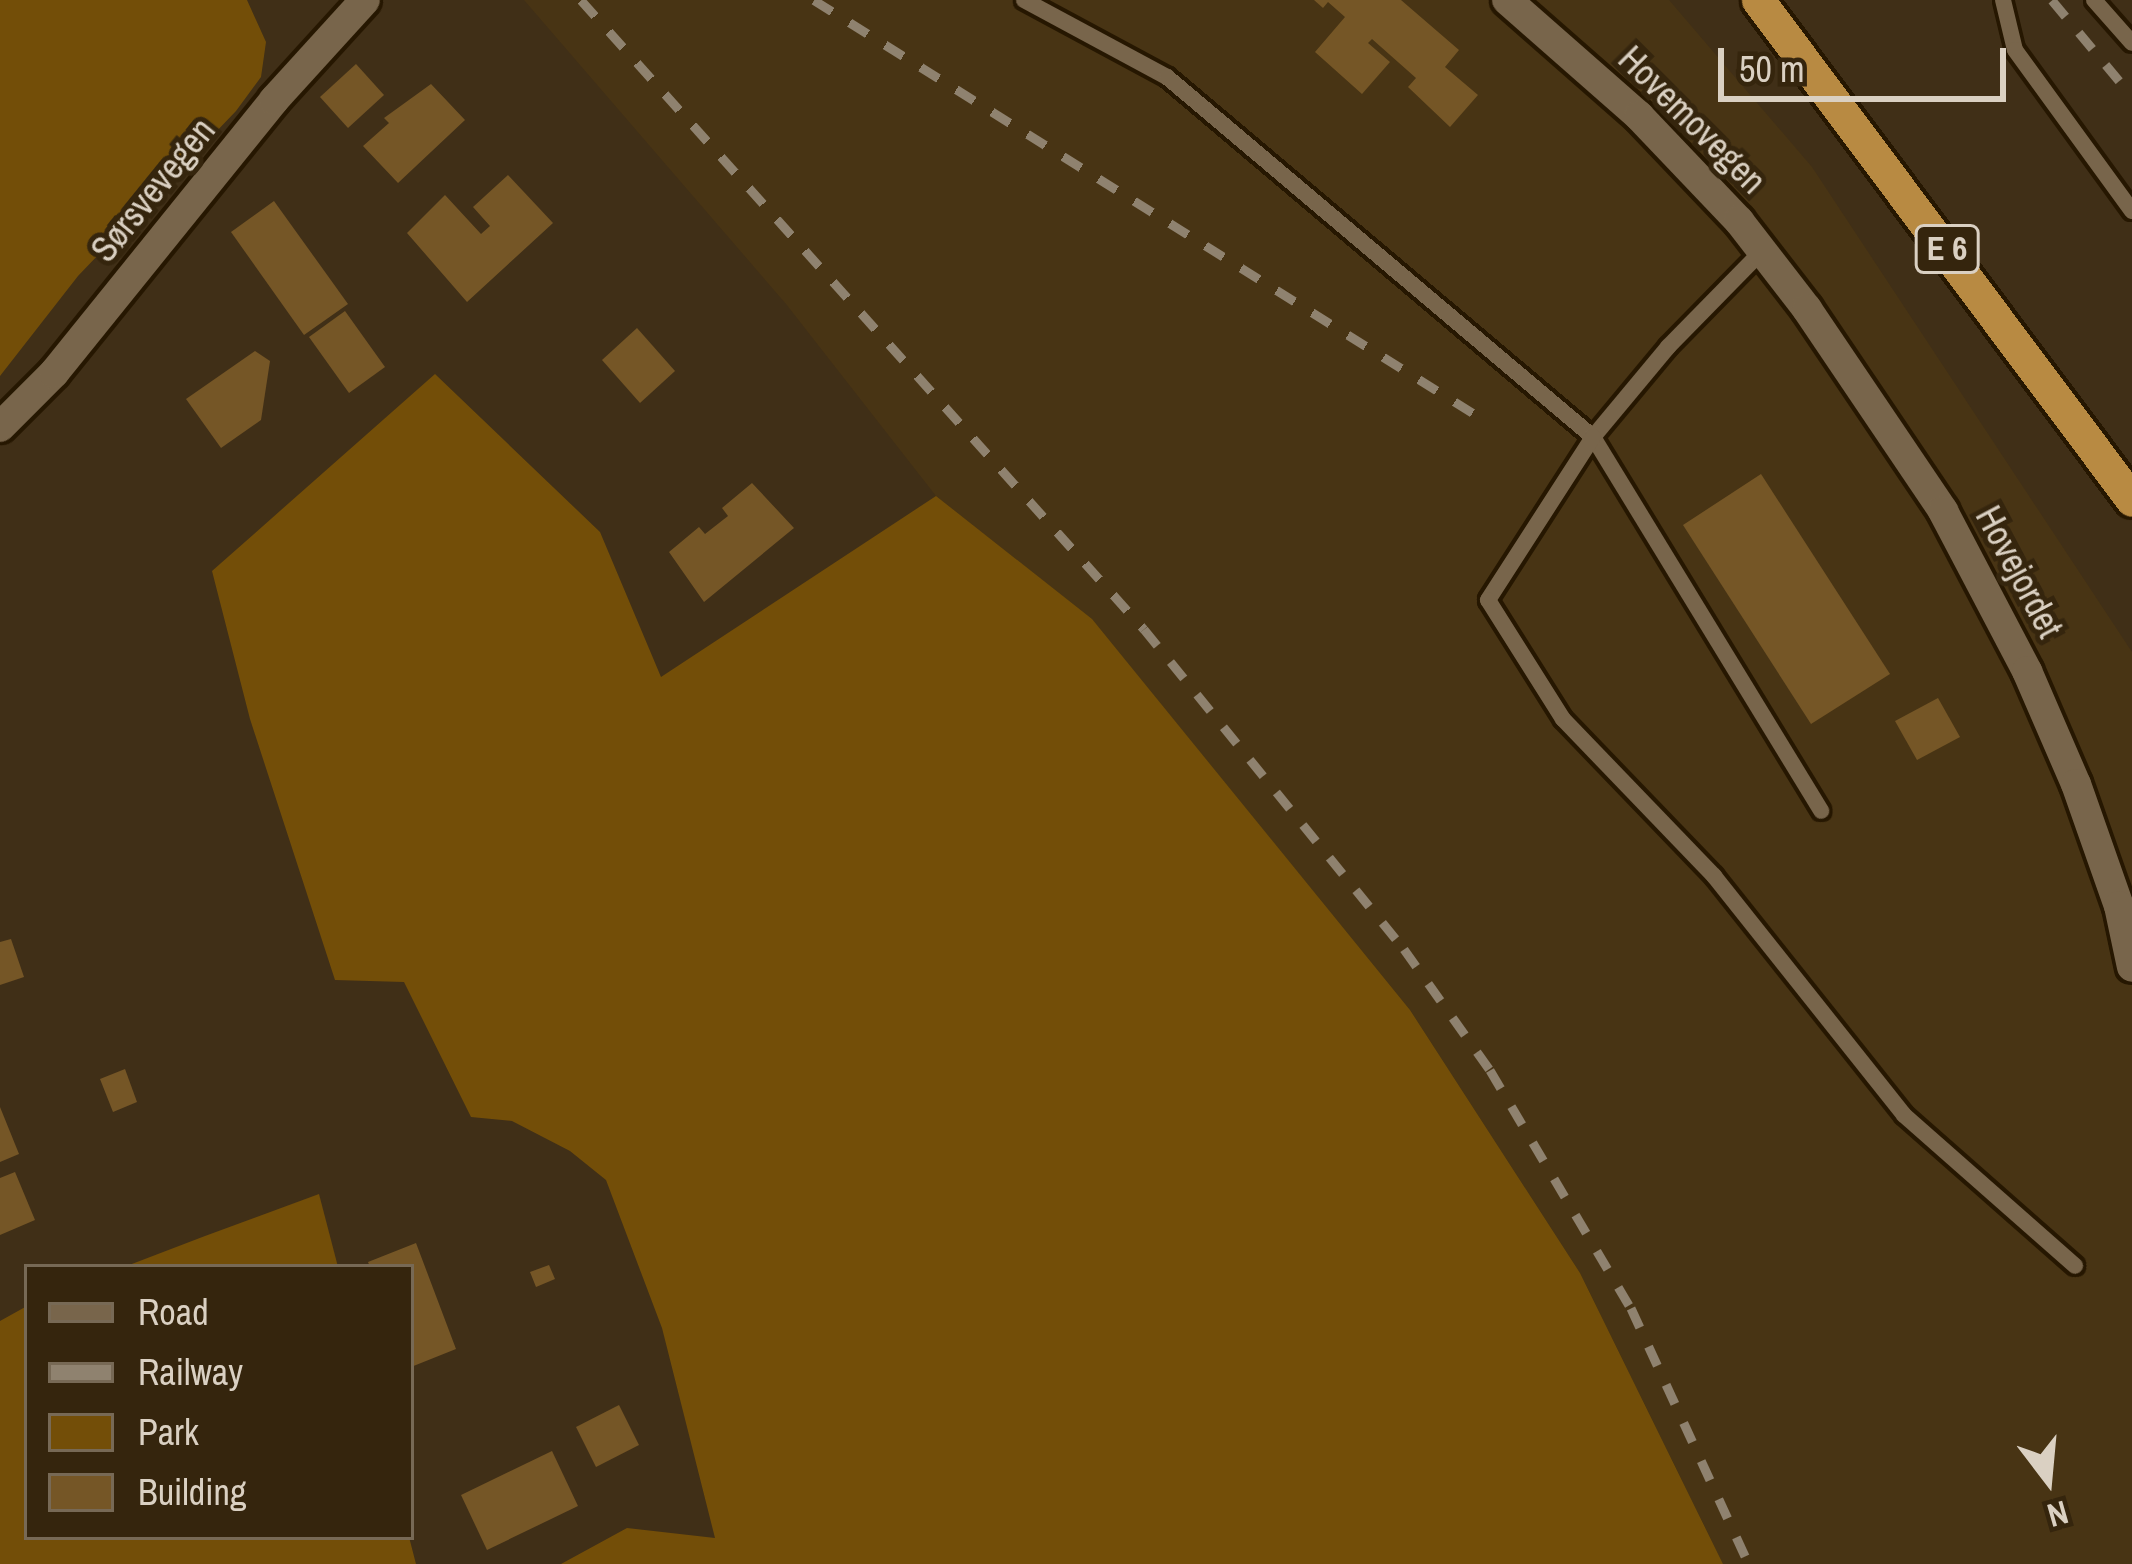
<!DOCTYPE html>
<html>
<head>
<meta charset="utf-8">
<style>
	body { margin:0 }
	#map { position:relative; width:2132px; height:1564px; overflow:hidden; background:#402f17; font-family:"Archivo Narrow",sans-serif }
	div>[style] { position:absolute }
	.built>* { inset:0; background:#483414 }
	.green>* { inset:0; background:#734e08 }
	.building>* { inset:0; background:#755626 }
	.roads { filter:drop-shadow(3px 0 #261701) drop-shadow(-3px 0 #261701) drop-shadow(0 3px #261701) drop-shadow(0 -3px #261701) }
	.service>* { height:16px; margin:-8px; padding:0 8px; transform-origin:8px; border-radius:8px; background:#78654b }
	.minor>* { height:30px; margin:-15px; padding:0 15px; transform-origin:15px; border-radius:15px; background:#78654b }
	.trunk>* { height:33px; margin:-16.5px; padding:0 16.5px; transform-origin:16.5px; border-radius:16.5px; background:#b88a42 }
	.rail>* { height:9px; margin-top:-4.5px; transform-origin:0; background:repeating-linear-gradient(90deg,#8f826f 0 21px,transparent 0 42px) }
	span { translate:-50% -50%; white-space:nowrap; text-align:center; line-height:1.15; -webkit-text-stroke:10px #35250d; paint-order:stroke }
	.shield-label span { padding:3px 9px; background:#35250d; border:3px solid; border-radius:9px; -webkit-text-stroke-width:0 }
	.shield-label { font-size:33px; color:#dad0c2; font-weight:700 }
	.street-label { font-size:36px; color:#dad0c2 }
	.legend { position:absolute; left:24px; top:1264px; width:390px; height:276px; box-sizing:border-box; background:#35250d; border:3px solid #776955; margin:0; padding:15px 21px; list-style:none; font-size:36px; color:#dad0c2 }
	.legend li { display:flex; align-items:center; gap:24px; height:60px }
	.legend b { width:60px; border:3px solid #776955 }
	.north { position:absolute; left:1988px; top:1420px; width:120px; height:120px; -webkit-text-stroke:9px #35250d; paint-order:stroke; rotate:164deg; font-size:33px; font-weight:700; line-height:48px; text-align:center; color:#dad0c2 }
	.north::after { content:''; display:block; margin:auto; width:42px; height:54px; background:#dad0c2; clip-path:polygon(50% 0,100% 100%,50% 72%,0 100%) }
	.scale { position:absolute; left:1718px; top:48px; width:288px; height:54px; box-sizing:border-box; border:6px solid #dad0c2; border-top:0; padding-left:15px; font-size:36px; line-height:42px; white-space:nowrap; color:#dad0c2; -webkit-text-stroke:9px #35250d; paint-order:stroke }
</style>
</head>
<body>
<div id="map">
	<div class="built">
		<div style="clip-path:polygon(524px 0,1669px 0,1812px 167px,2132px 652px,2132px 1564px,1723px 1564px,1580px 1273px,1410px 1010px,1092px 620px,936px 496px,786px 304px)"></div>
	</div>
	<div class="green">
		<div style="clip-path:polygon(0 0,247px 0,266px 42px,261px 77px,236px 111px,78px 276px,0 376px)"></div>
		<div style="clip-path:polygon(435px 374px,600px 532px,661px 677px,936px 496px,1092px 619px,1410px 1010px,1580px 1273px,1723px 1564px,561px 1564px,627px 1528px,715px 1538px,662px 1328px,606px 1180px,570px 1151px,512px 1121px,471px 1117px,404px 982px,335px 980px,250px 719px,212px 571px)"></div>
		<div style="clip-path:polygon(319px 1194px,338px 1267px,124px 1267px,205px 1236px)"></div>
		<div style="clip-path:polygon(27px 1306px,27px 1537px,409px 1537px,416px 1564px,0 1564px,0 1321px)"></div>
	</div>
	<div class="building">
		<div style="clip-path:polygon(1314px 0,1401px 0,1459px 50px,1445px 67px,1478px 95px,1450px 127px,1408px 87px,1416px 78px,1372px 39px,1368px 43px,1390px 62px,1362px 94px,1315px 52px,1345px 17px,1328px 2px,1323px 8px)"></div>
		<div style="clip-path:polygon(356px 64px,384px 95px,348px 128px,320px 97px)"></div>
		<div style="clip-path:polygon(431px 84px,465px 120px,398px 183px,363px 146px,389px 123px,384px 118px)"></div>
		<div style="clip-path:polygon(508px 175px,553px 223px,467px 302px,407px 233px,445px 195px,481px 234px,490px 226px,473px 207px)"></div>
		<div style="clip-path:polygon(274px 201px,348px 304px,304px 335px,231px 232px)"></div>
		<div style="clip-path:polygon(345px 311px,385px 367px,349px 393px,309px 337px)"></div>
		<div style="clip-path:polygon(637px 328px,675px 371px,640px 403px,602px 360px)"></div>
		<div style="clip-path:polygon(255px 351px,270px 361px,261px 420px,221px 448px,186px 399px)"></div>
		<div style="clip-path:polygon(1761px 474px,1890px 674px,1811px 724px,1683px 525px)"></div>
		<div style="clip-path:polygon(752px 483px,794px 528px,704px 602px,669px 552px,699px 527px,705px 534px,728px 516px,722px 508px)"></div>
		<div style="clip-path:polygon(1938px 698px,1960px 737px,1917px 760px,1895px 721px)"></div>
		<div style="clip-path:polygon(11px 939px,24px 977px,0 985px,0 942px)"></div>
		<div style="clip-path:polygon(125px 1069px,137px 1102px,113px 1112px,100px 1079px)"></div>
		<div style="clip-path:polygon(0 1107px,19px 1154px,0 1162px)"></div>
		<div style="clip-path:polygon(15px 1172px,35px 1220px,0 1235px,0 1178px)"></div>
		<div style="clip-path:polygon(416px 1243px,456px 1349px,411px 1367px,411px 1267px,370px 1267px,368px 1262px)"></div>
		<div style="clip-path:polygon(549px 1265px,555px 1279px,536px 1287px,530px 1272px)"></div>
		<div style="clip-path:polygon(619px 1405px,639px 1445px,596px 1467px,576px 1427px)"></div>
		<div style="clip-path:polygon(552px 1451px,578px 1506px,487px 1550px,461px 1495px)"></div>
	</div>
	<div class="roads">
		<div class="service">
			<div style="left:1024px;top:0;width:162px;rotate:28.3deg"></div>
			<div style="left:1167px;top:77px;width:558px;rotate:40.2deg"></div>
			<div style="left:1593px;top:437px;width:438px;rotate:58.6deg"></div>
			<div style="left:2003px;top:0;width:51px;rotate:76.5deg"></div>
			<div style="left:2015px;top:50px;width:199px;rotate:54deg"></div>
			<div style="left:2094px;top:0;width:57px;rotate:48.5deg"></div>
			<div style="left:1762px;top:251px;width:134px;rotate:134.4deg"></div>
			<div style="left:1668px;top:347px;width:117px;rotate:129.8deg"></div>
			<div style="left:1593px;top:437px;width:194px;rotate:122.8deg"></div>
			<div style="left:1488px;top:600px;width:141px;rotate:57.8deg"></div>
			<div style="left:1563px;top:719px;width:218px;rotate:46.1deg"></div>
			<div style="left:1714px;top:876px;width:305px;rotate:51.5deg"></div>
			<div style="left:1904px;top:1115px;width:228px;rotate:41.4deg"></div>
		</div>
		<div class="minor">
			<div style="left:1507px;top:0;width:176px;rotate:41.3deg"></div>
			<div style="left:1639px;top:116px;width:145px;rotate:46.4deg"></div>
			<div style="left:1739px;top:221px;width:111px;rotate:52.3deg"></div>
			<div style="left:1807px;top:309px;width:244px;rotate:56deg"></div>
			<div style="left:1943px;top:511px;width:181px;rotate:62.3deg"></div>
			<div style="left:2027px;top:671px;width:123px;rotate:66.6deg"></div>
			<div style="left:2076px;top:784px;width:129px;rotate:70.6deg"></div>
			<div style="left:2119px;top:906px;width:62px;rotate:78deg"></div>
			<div style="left:0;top:427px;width:76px;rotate:-45deg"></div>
			<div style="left:54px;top:373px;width:351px;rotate:-51.1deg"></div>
			<div style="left:274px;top:100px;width:135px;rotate:-47.7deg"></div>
		</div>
		<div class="trunk">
			<div style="left:1758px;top:0;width:624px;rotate:53.2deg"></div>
		</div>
	</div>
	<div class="rail">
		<div style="left:581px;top:0;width:844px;rotate:48.17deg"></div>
		<div style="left:1144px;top:629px;width:412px;rotate:50.9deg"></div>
		<div style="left:1404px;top:949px;width:148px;rotate:54.6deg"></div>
		<div style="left:1490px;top:1070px;width:277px;rotate:59.4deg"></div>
		<div style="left:1631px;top:1308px;width:282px;rotate:65.3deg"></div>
		<div style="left:814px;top:0;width:781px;rotate:32.08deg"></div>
		<div style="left:2052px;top:0;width:125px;rotate:50.2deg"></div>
	</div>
	<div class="shield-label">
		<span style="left:1947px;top:249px">E 6</span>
	</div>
	<div class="street-label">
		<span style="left:1692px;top:120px;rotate:45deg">Hovemovegen</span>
		<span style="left:153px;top:190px;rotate:-51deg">Sørsvevegen</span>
		<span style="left:2019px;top:572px;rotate:62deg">Hovejordet</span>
	</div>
	<ul class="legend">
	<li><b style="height:15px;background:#78654b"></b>Road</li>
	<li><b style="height:15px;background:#8f826f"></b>Railway</li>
	<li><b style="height:33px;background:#734e08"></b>Park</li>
	<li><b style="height:33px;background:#755626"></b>Building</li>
	</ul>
	<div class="north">N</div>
	<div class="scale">50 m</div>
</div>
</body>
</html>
